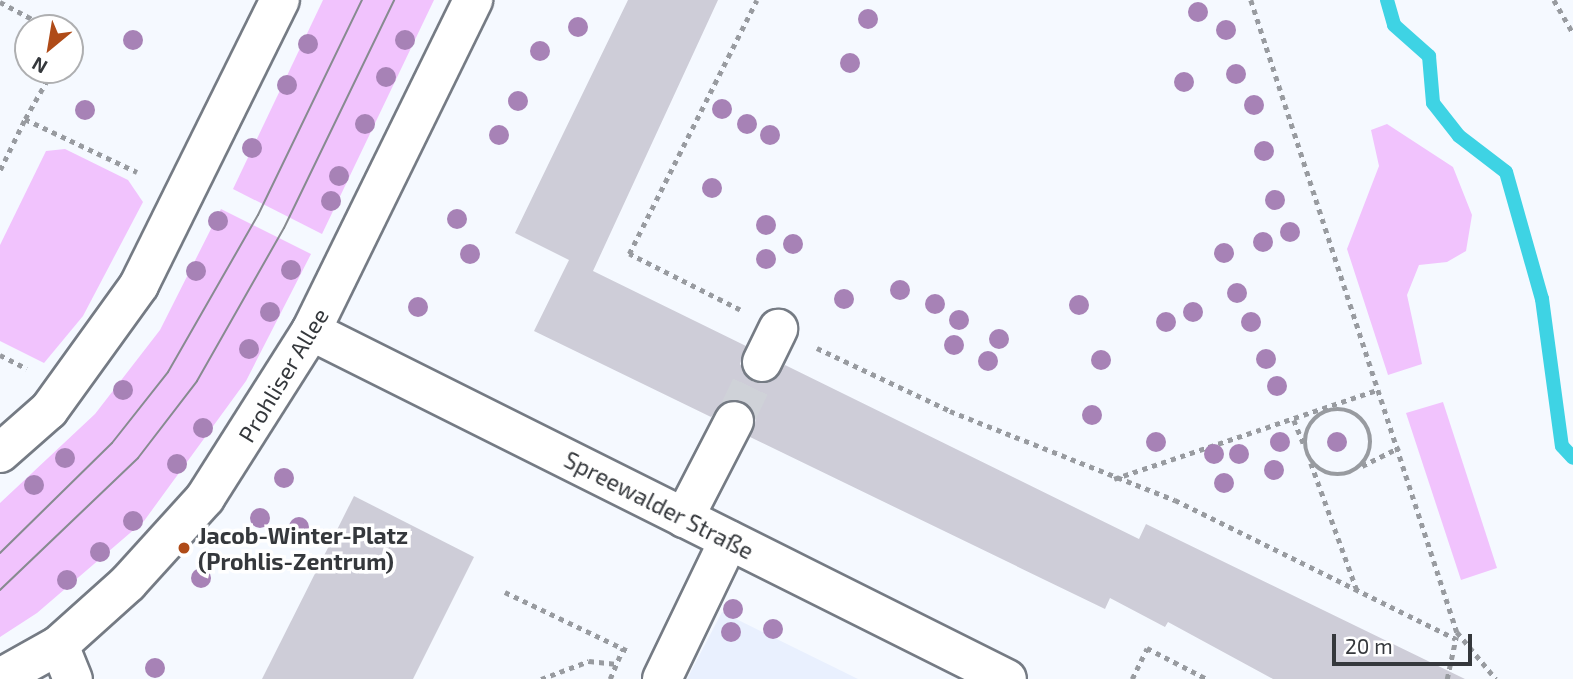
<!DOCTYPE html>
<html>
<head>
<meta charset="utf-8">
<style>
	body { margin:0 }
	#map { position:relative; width:1573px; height:679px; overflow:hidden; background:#f5f9ff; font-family:"Exo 2",sans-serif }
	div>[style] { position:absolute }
	.built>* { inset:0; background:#e9f0fe }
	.green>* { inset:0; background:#f1c3fd }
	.stream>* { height:14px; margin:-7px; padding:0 7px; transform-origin:7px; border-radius:7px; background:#3ed3e4 }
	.building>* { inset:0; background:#cecdd8 }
	.minor-tunnel>* { height:38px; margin-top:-19px; transform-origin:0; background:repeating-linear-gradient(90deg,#cfd2d8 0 38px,transparent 0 57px) }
	.path>* { height:4.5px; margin-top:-2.25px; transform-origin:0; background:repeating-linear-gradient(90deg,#989ba0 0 5px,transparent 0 10px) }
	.path>.ring { margin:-2.25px; padding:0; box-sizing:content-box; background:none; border:4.5px solid #989ba0; border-radius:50% }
	.roads { filter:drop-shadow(2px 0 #757b84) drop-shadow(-2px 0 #757b84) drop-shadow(0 2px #757b84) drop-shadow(0 -2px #757b84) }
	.minor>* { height:38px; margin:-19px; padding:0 19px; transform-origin:19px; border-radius:19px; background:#fff }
	.tram>* { height:2px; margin:-1px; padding:0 1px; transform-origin:1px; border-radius:1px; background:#878b90 }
	.trees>* { width:20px; height:20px; margin:-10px; border-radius:50%; background:#a782b6 }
	.dots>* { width:19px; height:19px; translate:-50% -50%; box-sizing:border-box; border:4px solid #fff; border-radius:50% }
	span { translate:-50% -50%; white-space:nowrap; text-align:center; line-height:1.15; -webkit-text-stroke:7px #fff; paint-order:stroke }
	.street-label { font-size:23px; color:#35383c }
	.poi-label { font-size:23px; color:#35383c; font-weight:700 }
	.left { translate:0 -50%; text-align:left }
	.north { position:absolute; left:14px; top:14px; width:70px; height:70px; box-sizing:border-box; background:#fff; border:2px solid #aeafb1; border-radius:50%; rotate:210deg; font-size:19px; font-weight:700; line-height:28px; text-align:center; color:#35383c }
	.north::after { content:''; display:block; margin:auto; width:24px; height:32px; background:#af4b18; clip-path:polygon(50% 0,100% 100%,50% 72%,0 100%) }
	.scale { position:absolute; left:1332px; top:634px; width:140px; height:32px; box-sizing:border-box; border:4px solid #35383c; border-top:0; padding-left:9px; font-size:21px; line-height:24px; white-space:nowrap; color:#35383c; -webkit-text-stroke:5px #fff; paint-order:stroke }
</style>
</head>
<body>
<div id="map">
	<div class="built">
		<div style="clip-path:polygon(722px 612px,858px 679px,687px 679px)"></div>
	</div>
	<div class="green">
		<div style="clip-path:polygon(323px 0,434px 0,322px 234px,233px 189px)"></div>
		<div style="clip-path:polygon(1387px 124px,1453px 167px,1472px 215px,1466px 251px,1447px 262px,1419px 265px,1407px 295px,1422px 364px,1388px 375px,1347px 249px,1379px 166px,1371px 130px)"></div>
		<div style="clip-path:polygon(65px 149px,128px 180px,143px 202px,83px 316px,44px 363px,0 341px,0 245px,46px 151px)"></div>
		<div style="clip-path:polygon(221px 209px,311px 254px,246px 381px,144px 521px,37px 613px,0 637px,0 503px,95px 414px,160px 330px)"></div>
		<div style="clip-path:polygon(1443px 402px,1497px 568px,1461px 580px,1406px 413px)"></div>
	</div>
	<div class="stream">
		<div style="left:1387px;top:0;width:26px;rotate:74deg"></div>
		<div style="left:1394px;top:25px;width:47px;rotate:41.5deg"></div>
		<div style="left:1429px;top:56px;width:47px;rotate:85.1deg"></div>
		<div style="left:1433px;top:103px;width:42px;rotate:51.8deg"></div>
		<div style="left:1459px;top:136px;width:59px;rotate:37.5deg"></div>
		<div style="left:1506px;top:172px;width:132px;rotate:74.2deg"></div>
		<div style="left:1542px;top:299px;width:148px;rotate:82.3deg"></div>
		<div style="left:1562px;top:446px;width:16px;rotate:47deg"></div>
	</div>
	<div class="building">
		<div style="clip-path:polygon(628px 0,718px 0,593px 271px,746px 346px,740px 364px,753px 382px,774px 380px,785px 365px,1139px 539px,1146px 524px,1465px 679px,1273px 679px,1168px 622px,1165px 627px,1110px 598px,1105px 609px,750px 437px,756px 419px,743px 401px,723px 402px,711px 417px,534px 331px,569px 260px,515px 233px)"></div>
		<div style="clip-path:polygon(354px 496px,474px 557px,413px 679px,262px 679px)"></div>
	</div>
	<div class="minor-tunnel">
		<div style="left:734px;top:421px;width:65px;rotate:-64.6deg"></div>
	</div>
	<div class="path">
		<div style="left:1251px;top:0;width:665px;rotate:71.95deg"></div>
		<div style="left:1457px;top:632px;width:61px;rotate:50.3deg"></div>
		<div style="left:1554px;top:0;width:38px;rotate:60deg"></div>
		<div style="left:0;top:2px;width:55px;rotate:28deg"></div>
		<div style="left:70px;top:39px;width:1px;rotate:90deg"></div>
		<div style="left:25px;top:119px;width:56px;rotate:-60.3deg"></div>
		<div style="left:0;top:170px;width:57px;rotate:-63.9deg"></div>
		<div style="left:25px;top:119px;width:124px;rotate:25.3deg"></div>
		<div style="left:740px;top:310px;width:124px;rotate:-153.2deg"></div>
		<div style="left:629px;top:254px;width:284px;rotate:-63.3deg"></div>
		<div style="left:817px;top:348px;width:147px;rotate:25.3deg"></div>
		<div style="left:950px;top:411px;width:242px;rotate:21.6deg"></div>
		<div style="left:1175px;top:500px;width:313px;rotate:26.3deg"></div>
		<div style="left:0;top:355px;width:30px;rotate:27deg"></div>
		<div class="ring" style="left:1305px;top:409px;width:61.5px;height:61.5px"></div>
		<div style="left:1294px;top:420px;width:27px;rotate:68deg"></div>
		<div style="left:1311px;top:463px;width:135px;rotate:70.1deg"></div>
		<div style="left:1362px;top:466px;width:42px;rotate:-26.6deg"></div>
		<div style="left:1114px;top:479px;width:278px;rotate:-18.7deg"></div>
		<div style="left:505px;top:592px;width:136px;rotate:25.6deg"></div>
		<div style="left:541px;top:679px;width:51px;rotate:-20.6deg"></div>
		<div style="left:589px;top:661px;width:28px;rotate:6deg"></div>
		<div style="left:610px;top:679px;width:33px;rotate:-67deg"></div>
		<div style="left:1132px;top:679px;width:34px;rotate:-64deg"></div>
		<div style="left:1147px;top:648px;width:68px;rotate:27.3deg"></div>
		<div style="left:1447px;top:679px;width:43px;rotate:-77.9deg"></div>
	</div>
	<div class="roads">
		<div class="minor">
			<div style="left:311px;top:331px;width:778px;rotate:26.57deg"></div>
			<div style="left:762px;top:362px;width:37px;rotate:-64deg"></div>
			<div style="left:0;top:453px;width:65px;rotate:-41.3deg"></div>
			<div style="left:49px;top:410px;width:154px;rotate:-54.2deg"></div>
			<div style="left:139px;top:285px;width:318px;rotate:-63.7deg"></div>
			<div style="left:684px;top:518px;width:109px;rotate:-62.7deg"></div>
			<div style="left:59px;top:645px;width:37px;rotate:68deg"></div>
			<div style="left:0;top:678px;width:68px;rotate:-29.2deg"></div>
			<div style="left:59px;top:645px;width:93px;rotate:-41.9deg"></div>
			<div style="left:128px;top:583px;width:115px;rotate:-47.8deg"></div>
			<div style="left:205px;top:498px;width:198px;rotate:-57.6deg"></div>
			<div style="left:311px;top:331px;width:369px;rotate:-63.9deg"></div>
			<div style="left:662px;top:679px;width:154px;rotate:-64.3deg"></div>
		</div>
	</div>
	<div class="tram">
		<div style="left:0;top:553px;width:157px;rotate:-44.5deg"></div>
		<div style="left:112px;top:443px;width:90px;rotate:-51.7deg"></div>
		<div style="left:168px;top:372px;width:181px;rotate:-60.2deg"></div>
		<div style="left:258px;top:215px;width:239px;rotate:-64.2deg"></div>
		<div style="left:0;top:590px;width:191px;rotate:-43.7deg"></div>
		<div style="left:138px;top:458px;width:97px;rotate:-52.5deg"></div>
		<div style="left:197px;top:381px;width:176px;rotate:-60.4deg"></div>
		<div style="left:284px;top:228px;width:253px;rotate:-64.2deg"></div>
	</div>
	<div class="trees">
		<div style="left:1198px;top:12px"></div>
		<div style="left:868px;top:19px"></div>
		<div style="left:578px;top:27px"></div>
		<div style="left:1226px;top:30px"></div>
		<div style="left:133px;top:40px"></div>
		<div style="left:405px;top:40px"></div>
		<div style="left:308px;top:44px"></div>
		<div style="left:540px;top:51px"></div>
		<div style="left:850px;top:63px"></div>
		<div style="left:1236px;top:74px"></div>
		<div style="left:386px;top:77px"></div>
		<div style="left:1184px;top:82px"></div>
		<div style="left:287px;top:85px"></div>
		<div style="left:518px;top:101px"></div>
		<div style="left:1254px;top:105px"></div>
		<div style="left:722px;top:109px"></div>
		<div style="left:85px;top:110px"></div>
		<div style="left:365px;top:124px"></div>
		<div style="left:747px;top:124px"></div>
		<div style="left:499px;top:135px"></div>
		<div style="left:770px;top:135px"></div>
		<div style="left:252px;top:148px"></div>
		<div style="left:1264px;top:151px"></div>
		<div style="left:339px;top:176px"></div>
		<div style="left:712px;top:188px"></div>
		<div style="left:1275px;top:200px"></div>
		<div style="left:331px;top:201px"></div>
		<div style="left:457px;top:219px"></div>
		<div style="left:218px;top:221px"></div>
		<div style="left:766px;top:225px"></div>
		<div style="left:1290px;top:232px"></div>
		<div style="left:1263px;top:242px"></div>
		<div style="left:793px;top:244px"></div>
		<div style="left:1224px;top:253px"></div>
		<div style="left:470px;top:254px"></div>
		<div style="left:766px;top:259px"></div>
		<div style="left:291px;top:270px"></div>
		<div style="left:196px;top:271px"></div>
		<div style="left:900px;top:290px"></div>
		<div style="left:1237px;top:293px"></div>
		<div style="left:844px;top:299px"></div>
		<div style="left:935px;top:304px"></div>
		<div style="left:1079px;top:305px"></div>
		<div style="left:418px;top:307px"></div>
		<div style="left:270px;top:312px"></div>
		<div style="left:1193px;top:312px"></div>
		<div style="left:959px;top:320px"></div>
		<div style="left:1166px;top:322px"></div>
		<div style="left:1251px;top:322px"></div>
		<div style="left:999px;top:339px"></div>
		<div style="left:954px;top:345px"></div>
		<div style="left:249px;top:349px"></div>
		<div style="left:1266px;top:359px"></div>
		<div style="left:1101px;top:360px"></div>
		<div style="left:988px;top:361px"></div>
		<div style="left:1277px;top:386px"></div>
		<div style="left:123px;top:390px"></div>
		<div style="left:1092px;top:415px"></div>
		<div style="left:203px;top:428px"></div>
		<div style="left:1156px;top:442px"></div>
		<div style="left:1280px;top:442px"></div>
		<div style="left:1337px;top:442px"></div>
		<div style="left:1214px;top:454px"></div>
		<div style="left:1239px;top:454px"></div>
		<div style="left:65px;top:458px"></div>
		<div style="left:177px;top:464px"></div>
		<div style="left:1274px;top:470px"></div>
		<div style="left:284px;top:478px"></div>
		<div style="left:1224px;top:483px"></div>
		<div style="left:34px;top:485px"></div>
		<div style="left:260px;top:518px"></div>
		<div style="left:133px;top:521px"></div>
		<div style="left:299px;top:527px"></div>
		<div style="left:100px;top:552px"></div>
		<div style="left:201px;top:578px"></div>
		<div style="left:67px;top:580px"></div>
		<div style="left:733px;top:609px"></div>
		<div style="left:773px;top:629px"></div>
		<div style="left:731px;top:632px"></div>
		<div style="left:155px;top:668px"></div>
	</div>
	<div class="dots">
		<div style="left:184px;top:548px;background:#af4b18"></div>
	</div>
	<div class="street-label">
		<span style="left:283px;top:375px;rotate:-59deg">Prohliser Allee</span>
		<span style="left:659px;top:505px;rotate:27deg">Spreewalder Straße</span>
	</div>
	<div class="poi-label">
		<span class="left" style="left:198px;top:548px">Jacob-Winter-Platz<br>(Prohlis-Zentrum)</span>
	</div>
	<div class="north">N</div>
	<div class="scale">20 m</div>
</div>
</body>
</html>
